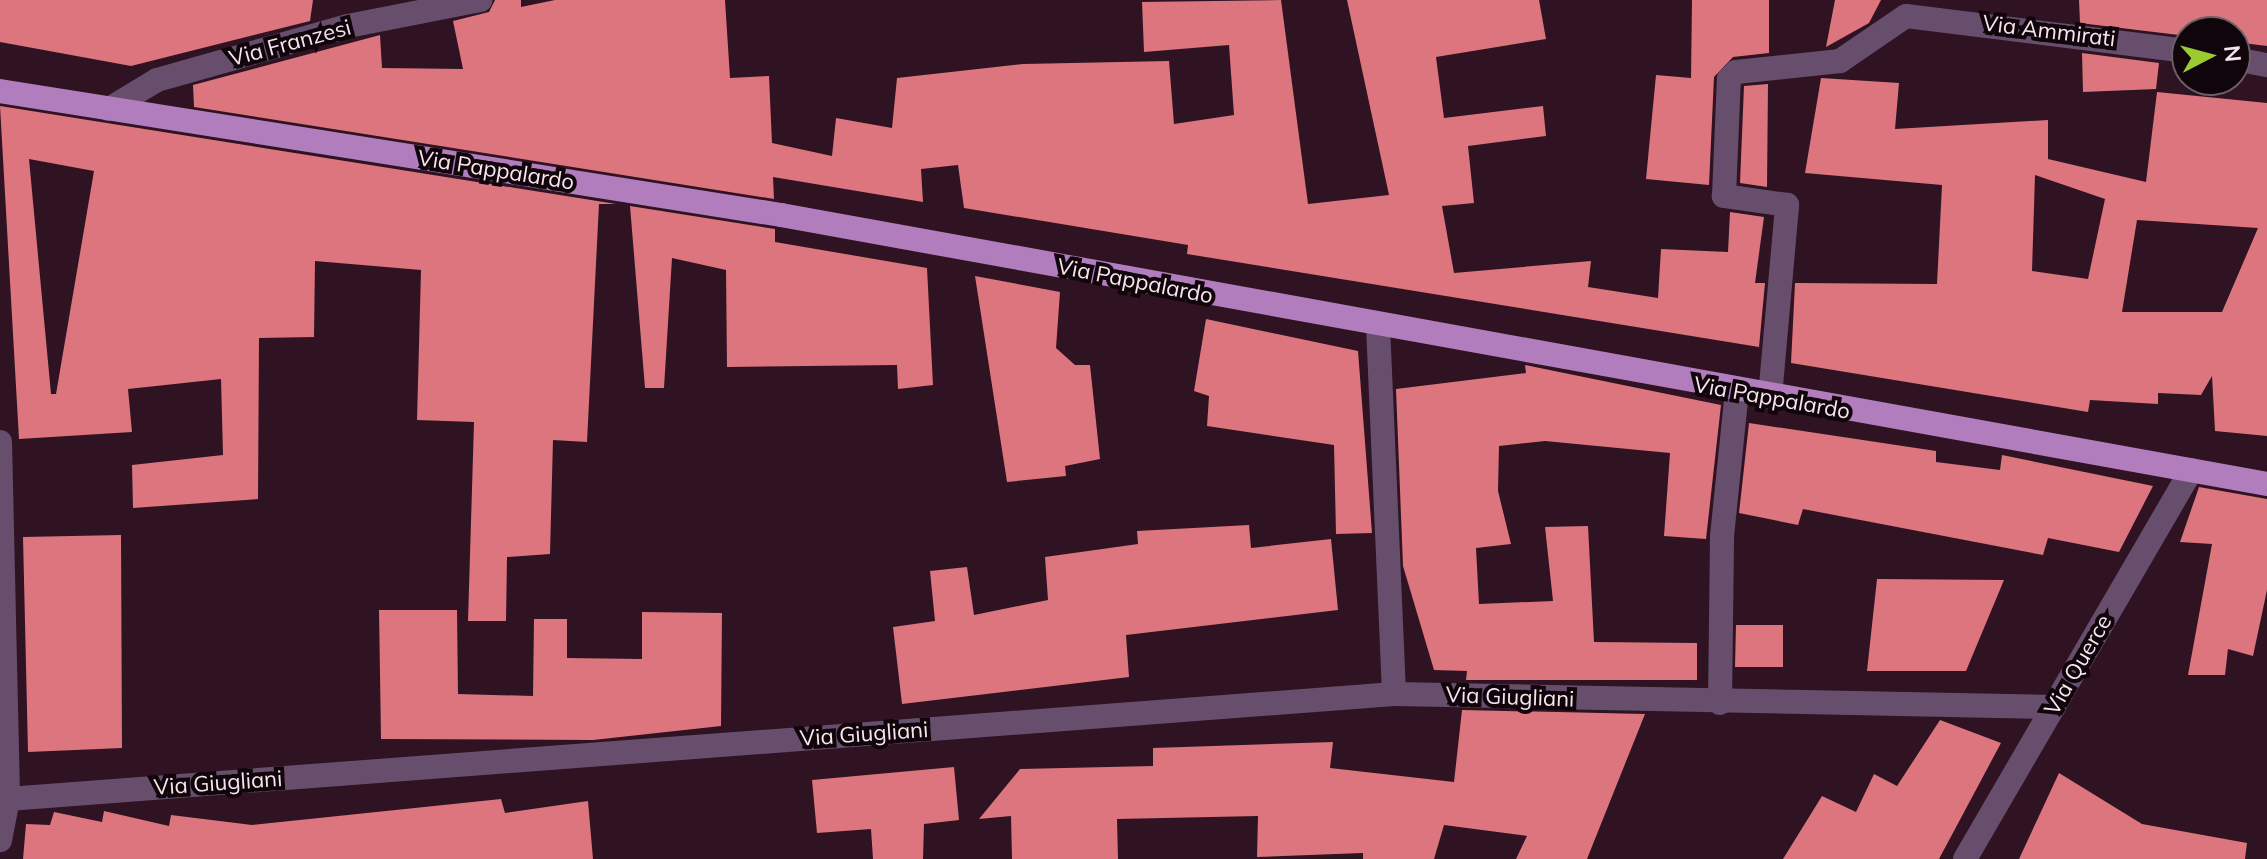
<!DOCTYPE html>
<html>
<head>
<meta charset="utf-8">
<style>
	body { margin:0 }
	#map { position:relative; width:2267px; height:859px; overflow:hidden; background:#2f1322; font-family:Mulish,sans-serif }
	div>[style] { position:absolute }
	.building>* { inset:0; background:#dc757d }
	.minor>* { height:24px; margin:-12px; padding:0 12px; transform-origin:12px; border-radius:12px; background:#684e6d }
	.major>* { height:24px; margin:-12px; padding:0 12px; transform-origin:12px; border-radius:12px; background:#b27dbd }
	span { translate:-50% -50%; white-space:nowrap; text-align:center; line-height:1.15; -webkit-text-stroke:8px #0f050a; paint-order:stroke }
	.street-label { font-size:22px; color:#f8e4ed }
	.north { position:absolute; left:2171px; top:16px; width:80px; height:80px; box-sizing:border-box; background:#0f050a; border:2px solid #6c5e65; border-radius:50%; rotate:84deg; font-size:22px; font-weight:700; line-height:32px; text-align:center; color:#f8e4ed }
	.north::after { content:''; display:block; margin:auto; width:28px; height:36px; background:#9bcb33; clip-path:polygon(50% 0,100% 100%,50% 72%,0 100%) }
</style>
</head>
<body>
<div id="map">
	<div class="building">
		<div style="clip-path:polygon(0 0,313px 0,310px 21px,131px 66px,0 42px)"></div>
		<div style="clip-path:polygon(495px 0,521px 0,521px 7px,555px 0,725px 0,730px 78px,769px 76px,772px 143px,832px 156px,836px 118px,892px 128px,897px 78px,1023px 64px,1169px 61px,1174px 124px,1234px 115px,1229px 45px,1144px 52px,1142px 2px,1281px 0,1308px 204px,1389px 195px,1347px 0,1539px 0,1546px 39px,1436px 57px,1444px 118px,1543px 106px,1546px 136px,1468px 146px,1474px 203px,1442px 206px,1454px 273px,1591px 261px,1588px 287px,1658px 298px,1661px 249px,1728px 252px,1730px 212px,1764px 217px,1755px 283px,1765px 283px,1759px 347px,1187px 254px,1188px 245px,964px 208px,958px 165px,921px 169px,923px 202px,773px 177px,774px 199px,194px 107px,193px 85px,380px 35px,382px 68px,463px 69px,453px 21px,489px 12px)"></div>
		<div style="clip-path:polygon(1692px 0,1769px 0,1769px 53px,1733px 57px,1714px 77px,1709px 185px,1646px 179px,1656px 75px,1691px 78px)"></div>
		<div style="clip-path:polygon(1835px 0,1881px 0,1869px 23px,1826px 47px)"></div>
		<div style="clip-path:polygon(2079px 0,2267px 0,2267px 46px,2235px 42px,2235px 32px,2187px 36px,2080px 23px)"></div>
		<div style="clip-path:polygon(2082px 53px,2159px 63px,2156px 89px,2083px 92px)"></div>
		<div style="clip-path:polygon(evenodd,1821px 78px,1899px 83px,1895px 129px,2048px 120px,2048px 159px,2146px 182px,2157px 92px,2267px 103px,2267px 436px,2215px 431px,2212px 376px,2201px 395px,2158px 393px,2158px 404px,2090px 400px,2088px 412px,1791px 363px,1795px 283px,1937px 284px,1942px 185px,1805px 173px,1821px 78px,2035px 175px,2105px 199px,2088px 279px,2032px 271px,2035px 175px,1821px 78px,2137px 220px,2258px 228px,2222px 312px,2122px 312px,2137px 220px)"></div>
		<div style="clip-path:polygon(1768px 84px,1767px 187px,1740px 183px,1744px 86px)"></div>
		<div style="clip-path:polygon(evenodd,0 106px,616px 204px,599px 204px,587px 442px,553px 440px,550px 554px,507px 557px,506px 621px,468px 621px,474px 422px,417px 420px,421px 270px,315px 261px,314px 337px,259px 338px,258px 499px,133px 508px,132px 465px,223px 455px,221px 379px,128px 389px,132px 432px,19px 439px,0 106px,29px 159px,94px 171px,56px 394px,51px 394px,29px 159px)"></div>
		<div style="clip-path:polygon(630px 206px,775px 229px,775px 242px,927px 268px,933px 385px,898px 389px,897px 365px,727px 367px,726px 270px,672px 258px,664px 388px,645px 388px)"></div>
		<div style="clip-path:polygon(975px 276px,1060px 292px,1056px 348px,1075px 365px,1090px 365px,1100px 459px,1065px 466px,1066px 476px,1007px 482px)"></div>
		<div style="clip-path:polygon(1206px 319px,1358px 351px,1372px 533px,1336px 534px,1334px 445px,1207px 426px,1209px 396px,1194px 391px)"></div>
		<div style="clip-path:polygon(1525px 365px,1721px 405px,1706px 539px,1664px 536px,1670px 453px,1545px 441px,1499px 446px,1498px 491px,1511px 544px,1476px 548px,1479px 604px,1553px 601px,1545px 527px,1588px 526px,1594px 642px,1697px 643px,1697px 680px,1466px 680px,1467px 671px,1434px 670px,1403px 566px,1396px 389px,1526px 373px)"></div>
		<div style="clip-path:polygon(1749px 423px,1936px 451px,1936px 462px,2000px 470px,2002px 455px,2153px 486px,2119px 552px,2048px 538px,2043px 555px,1803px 509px,1798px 525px,1739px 513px)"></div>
		<div style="clip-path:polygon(2199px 487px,2267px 499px,2267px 590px,2253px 656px,2228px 649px,2225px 675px,2188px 675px,2212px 544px,2180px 542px)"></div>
		<div style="clip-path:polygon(1249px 525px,1251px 548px,1331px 539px,1338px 610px,1126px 635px,1129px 677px,902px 704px,893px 627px,935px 621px,930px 571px,967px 567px,974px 615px,1048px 600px,1045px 557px,1138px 544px,1137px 531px)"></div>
		<div style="clip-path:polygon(121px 535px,122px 748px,28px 752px,23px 537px)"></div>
		<div style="clip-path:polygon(1877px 579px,2004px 580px,1966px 671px,1867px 671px)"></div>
		<div style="clip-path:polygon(379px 610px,457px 610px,458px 694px,533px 696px,534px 619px,567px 619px,567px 658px,642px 659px,642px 612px,722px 613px,721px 726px,593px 740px,381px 739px)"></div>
		<div style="clip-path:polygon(1736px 625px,1783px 625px,1783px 667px,1735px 667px)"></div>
		<div style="clip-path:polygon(1462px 710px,1645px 714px,1587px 859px,1516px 859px,1527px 836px,1444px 825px,1434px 859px,1363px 859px,1363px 853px,1257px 857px,1258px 816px,1117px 819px,1118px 859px,1012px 859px,1011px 816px,979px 819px,1020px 769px,1153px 766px,1153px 748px,1333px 742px,1330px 768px,1454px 782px)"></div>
		<div style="clip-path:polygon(1940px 720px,2001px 743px,1939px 859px,1783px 859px,1822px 796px,1856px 812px,1874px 774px,1897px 786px)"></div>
		<div style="clip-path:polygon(954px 767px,959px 820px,924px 824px,923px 859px,873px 859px,871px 829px,817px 833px,812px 780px)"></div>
		<div style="clip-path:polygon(2059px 773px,2142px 824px,2247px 843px,2245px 859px,2019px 859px)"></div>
		<div style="clip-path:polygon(501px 799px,505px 813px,588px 801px,593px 859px,23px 859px,26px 824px,50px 825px,54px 812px,102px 822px,104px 811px,169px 826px,171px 815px,252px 825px)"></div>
	</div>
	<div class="minor">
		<div style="left:2235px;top:59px;width:33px;rotate:11deg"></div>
		<div style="left:109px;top:109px;width:56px;rotate:-31.1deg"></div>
		<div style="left:157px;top:80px;width:198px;rotate:-15.8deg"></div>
		<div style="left:348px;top:26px;width:135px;rotate:-11.1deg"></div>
		<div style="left:1378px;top:326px;width:368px;rotate:87.5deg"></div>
		<div style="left:1770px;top:397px;width:193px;rotate:-84.9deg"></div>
		<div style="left:1787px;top:205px;width:64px;rotate:-171.9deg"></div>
		<div style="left:1724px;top:196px;width:117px;rotate:-87.6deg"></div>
		<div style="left:1729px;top:79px;width:10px;rotate:-45deg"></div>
		<div style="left:1736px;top:72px;width:105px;rotate:-6deg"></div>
		<div style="left:1840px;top:61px;width:80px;rotate:-34.3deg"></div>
		<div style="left:1906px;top:16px;width:283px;rotate:7.1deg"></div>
		<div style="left:0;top:442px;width:357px;rotate:88.7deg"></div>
		<div style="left:8px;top:799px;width:42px;rotate:101deg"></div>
		<div style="left:1720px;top:703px;width:167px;rotate:-89.3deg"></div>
		<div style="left:1722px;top:536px;width:145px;rotate:-84.1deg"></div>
		<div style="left:8px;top:799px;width:1390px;rotate:-4.33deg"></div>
		<div style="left:1394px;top:694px;width:660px;rotate:1.13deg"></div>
		<div style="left:1965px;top:859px;width:450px;rotate:-59.8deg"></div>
	</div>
	<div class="major">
		<div style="left:0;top:91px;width:791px;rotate:9.02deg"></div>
		<div style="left:781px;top:215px;width:1510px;rotate:10.26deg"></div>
	</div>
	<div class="street-label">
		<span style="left:2049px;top:31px;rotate:7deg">Via Ammirati</span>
		<span style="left:290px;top:43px;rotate:-15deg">Via Franzesi</span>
		<span style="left:496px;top:170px;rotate:9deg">Via Pappalardo</span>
		<span style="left:1135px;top:281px;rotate:11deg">Via Pappalardo</span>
		<span style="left:1772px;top:398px;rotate:10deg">Via Pappalardo</span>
		<span style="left:2078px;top:665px;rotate:-60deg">Via Querce</span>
		<span style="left:1510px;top:697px;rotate:2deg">Via Giugliani</span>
		<span style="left:864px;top:734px;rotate:-4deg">Via Giugliani</span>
		<span style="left:218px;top:783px;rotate:-4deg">Via Giugliani</span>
	</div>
	<div class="north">N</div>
</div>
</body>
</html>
